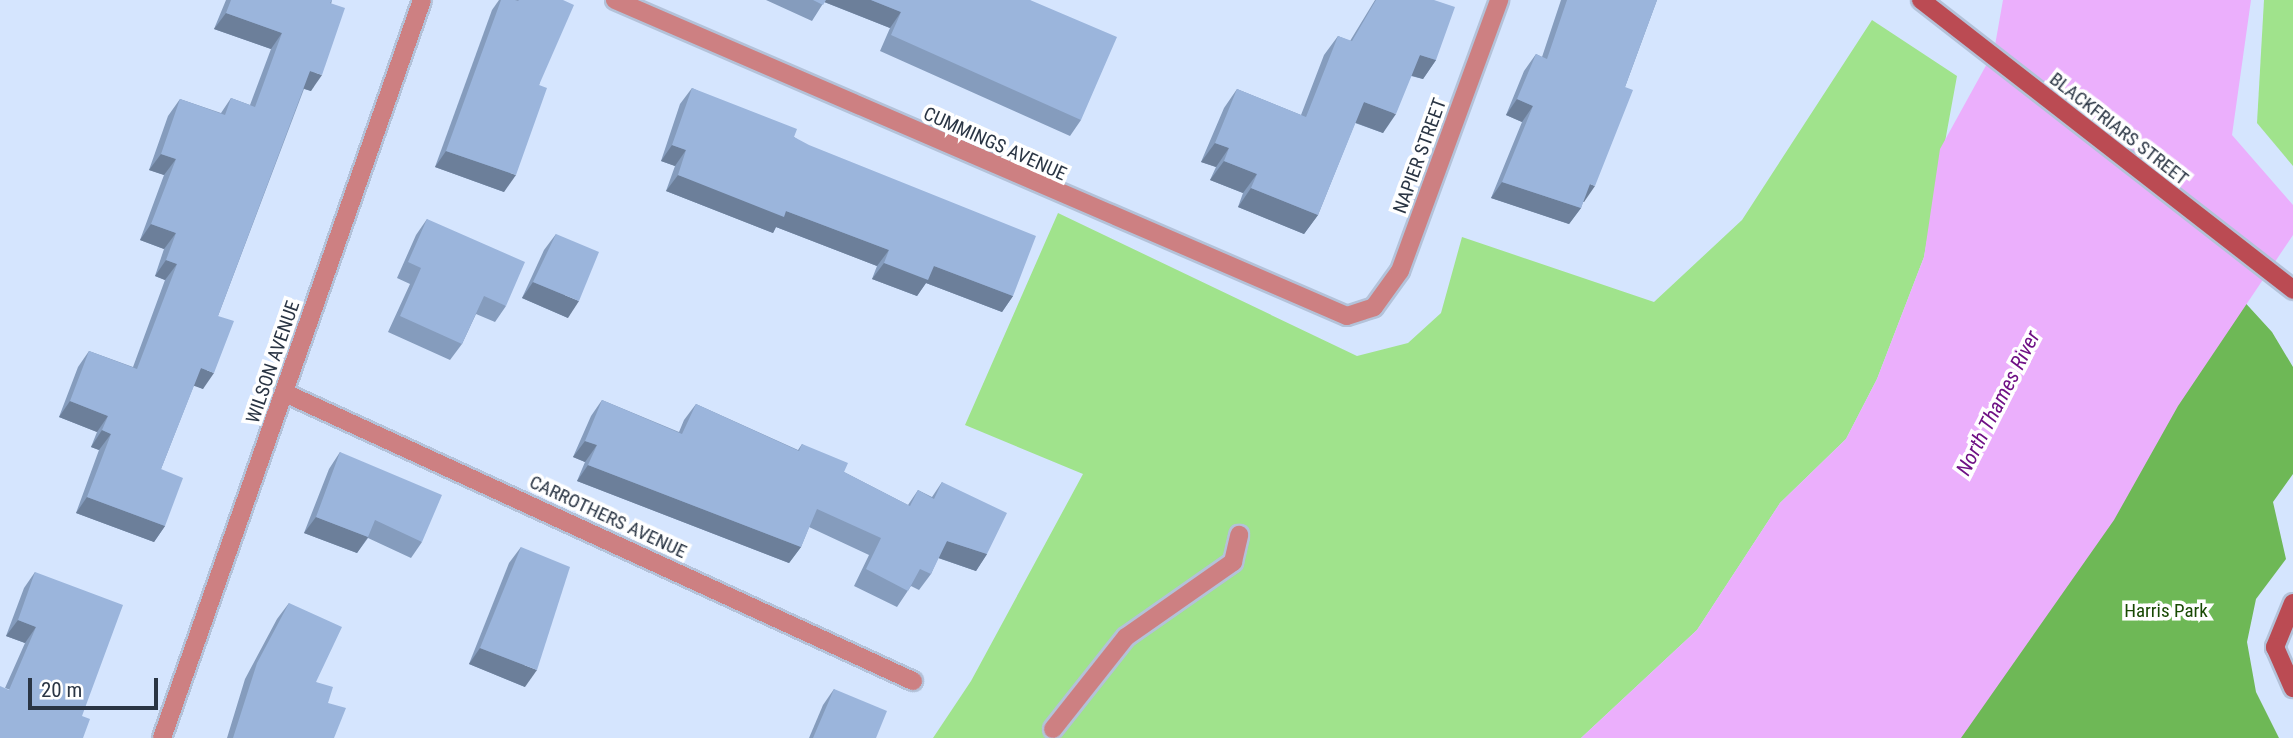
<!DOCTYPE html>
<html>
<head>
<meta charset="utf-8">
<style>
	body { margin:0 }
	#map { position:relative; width:2293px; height:738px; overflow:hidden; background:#d5e5fe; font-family:"Roboto Condensed",sans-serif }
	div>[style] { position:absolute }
	.green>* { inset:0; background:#a0e38c }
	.forest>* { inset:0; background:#6eb856 }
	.water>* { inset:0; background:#ebaffc }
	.roads { filter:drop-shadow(2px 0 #b3c2d9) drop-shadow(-2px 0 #b3c2d9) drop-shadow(0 2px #b3c2d9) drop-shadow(0 -2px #b3c2d9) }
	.lane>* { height:18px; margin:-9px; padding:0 9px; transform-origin:9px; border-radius:9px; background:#cd8082 }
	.street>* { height:18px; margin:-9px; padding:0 9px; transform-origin:9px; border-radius:9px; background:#cd8082 }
	.secondary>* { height:18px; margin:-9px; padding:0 9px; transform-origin:9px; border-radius:9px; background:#bb4b53 }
	.wall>* { inset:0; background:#859cbd }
	.shaded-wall>* { inset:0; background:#6c7f9a }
	.building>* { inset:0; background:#9bb5dc }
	span { translate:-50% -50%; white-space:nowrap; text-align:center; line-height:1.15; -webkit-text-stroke:7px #fff; paint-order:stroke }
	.street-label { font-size:19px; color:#2a3544 }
	.park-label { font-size:19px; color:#184903 }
	.water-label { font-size:21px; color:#6f1085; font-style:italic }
	.scale { position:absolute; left:28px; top:678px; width:130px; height:32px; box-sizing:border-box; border:4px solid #2a3544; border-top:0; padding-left:9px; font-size:21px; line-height:24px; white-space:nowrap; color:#2a3544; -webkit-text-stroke:5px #fff; paint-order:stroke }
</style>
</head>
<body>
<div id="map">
	<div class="green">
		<div style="clip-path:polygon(2264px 0,2293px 0,2293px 166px,2257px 123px)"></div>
		<div style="clip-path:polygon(1872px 20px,1957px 76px,1924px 257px,1877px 379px,1846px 439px,1780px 503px,1697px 630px,1581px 738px,933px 738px,971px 681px,1083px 474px,965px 425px,1058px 213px,1357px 356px,1408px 343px,1441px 313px,1462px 237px,1654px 302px,1742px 220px)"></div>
	</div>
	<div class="forest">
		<div style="clip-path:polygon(2229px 285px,2272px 332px,2293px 367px,2293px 474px,2273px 502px,2286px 559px,2256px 599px,2247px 642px,2256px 692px,2279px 738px,1948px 738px)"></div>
	</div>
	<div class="water">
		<div style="clip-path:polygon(2003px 0,2251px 0,2232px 135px,2293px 205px,2293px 235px,2178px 406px,2114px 520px,1961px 738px,1581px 738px,1697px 630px,1780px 503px,1846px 439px,1877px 379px,1924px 257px,1940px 149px,1994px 51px)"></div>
	</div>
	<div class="roads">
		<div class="lane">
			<div style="left:1053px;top:729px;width:117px;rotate:-51.6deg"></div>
			<div style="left:1126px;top:637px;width:131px;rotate:-35deg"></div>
			<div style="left:1233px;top:562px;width:28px;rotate:-77deg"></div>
		</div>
		<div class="street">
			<div style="left:615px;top:0;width:797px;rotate:23.35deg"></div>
			<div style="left:1347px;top:316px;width:28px;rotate:-18deg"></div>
			<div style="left:1374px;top:307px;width:44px;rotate:-54.2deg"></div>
			<div style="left:1400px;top:271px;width:289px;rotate:-69.9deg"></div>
			<div style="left:285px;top:393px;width:691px;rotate:24.64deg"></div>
			<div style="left:162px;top:738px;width:782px;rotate:-70.59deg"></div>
		</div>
		<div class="secondary">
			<div style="left:1921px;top:0;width:472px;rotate:37.9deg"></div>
			<div style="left:2293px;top:603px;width:48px;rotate:112.2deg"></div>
			<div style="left:2275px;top:647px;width:45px;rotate:66.3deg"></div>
		</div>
	</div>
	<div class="wall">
		<div style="clip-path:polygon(226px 0,332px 0,311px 91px,304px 89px,218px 316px,203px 389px,194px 385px,161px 469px,165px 526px,154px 542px,76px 513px,99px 450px,91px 447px,97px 432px,59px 417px,78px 367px,89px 351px,133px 367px,165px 280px,155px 276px,164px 249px,140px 240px,164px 175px,149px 170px,168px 116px,180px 99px,221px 113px,231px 98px,250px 105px,271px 49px,214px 29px)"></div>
		<div style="clip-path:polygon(499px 0,563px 0,539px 85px,504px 192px,435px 167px,492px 10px)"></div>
		<div style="clip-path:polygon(766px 0,1030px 0,1081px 120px,1070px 136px,880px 51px,890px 28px,824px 2px,812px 21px)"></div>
		<div style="clip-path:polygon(1375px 0,1434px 0,1436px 60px,1423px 79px,1411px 76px,1383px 133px,1355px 123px,1318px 215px,1304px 234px,1238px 207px,1243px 193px,1210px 180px,1216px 167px,1201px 162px,1224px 108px,1237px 89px,1301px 115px,1324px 55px,1338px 36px,1350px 41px)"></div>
		<div style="clip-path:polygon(1561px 0,1657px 0,1625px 87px,1584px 202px,1583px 202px,1581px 208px,1569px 224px,1491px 198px,1522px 122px,1506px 115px,1524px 71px,1536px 54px,1542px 57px)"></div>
		<div style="clip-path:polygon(692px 88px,794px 137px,1013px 296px,1002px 312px,926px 283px,917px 296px,872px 279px,877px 266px,776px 227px,773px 233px,666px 191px,675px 166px,661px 161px,680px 104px)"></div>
		<div style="clip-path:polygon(427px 219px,506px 306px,495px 322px,476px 314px,462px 344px,450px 360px,388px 332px,410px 284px,397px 278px,416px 235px)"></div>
		<div style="clip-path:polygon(556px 234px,568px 318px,522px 298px,544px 250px)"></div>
		<div style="clip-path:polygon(602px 400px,679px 432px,684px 420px,696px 404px,798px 450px,802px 444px,844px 472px,908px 505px,918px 490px,932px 497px,942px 482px,987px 554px,976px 571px,938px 558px,931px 574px,919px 590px,911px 586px,897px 607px,854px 586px,869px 555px,809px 527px,801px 547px,789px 563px,577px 481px,585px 462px,573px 457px,591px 416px)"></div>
		<div style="clip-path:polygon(340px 452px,422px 542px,411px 558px,368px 538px,357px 553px,304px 533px,329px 469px)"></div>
		<div style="clip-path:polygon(521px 547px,525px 687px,469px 664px,509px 563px)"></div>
		<div style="clip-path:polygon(35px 572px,82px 716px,5px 688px,25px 643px,6px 636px,24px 588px)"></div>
		<div style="clip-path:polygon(289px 603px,316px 682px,328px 703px,334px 738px,227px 738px,245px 679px,277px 619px)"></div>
		<div style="clip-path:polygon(834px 689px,876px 738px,809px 738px,823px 705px)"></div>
	</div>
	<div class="shaded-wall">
		<div style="clip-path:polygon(822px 0,871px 0,901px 12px,890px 28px,822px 1px)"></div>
		<div style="clip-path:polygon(226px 13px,282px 33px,271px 49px,214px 29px)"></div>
		<div style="clip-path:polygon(1420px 55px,1436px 60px,1423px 79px,1406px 74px)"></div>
		<div style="clip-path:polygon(310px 71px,322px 75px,311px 91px,299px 87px)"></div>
		<div style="clip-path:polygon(1517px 99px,1533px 106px,1522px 122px,1506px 115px)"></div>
		<div style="clip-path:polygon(1364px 102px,1396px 114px,1383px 133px,1351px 121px)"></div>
		<div style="clip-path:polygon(1215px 143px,1229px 148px,1216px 167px,1201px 162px)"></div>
		<div style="clip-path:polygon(672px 145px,686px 150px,675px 166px,661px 161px)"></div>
		<div style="clip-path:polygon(446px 151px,516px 175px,504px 192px,435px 167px)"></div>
		<div style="clip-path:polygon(161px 154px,176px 159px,164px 175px,149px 170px)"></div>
		<div style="clip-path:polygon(1224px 161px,1257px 174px,1243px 193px,1210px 180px)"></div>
		<div style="clip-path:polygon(678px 175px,786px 211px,889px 250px,877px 266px,776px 227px,773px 233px,666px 191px)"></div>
		<div style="clip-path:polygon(1502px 182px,1581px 208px,1569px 224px,1491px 198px)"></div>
		<div style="clip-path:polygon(1590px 184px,1595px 186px,1584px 202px,1578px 200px)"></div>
		<div style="clip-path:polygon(1251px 188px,1318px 215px,1304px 234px,1238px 207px)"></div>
		<div style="clip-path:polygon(151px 224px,176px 233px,164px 249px,140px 240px)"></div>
		<div style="clip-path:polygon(166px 260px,177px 264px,165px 280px,155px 276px)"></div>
		<div style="clip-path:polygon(884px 263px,934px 266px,1013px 296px,1002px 312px,926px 283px,917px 296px,872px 279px)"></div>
		<div style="clip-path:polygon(533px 282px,579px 301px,568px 318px,522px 298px)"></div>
		<div style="clip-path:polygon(201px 368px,214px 373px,203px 389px,189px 384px)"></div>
		<div style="clip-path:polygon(70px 401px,108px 416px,97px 432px,59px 417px)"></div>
		<div style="clip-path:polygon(102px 430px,111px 434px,99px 450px,91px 447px)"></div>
		<div style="clip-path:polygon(585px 441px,597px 445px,585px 462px,573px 457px)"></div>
		<div style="clip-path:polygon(588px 465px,801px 547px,789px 563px,577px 481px)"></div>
		<div style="clip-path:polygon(87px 497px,165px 526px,154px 542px,76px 513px)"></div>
		<div style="clip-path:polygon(316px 517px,368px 537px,357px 553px,304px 533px)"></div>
		<div style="clip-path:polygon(947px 541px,987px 554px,976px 571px,936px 557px)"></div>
		<div style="clip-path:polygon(18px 620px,36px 627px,25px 643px,6px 636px)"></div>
		<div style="clip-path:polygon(480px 648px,537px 670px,525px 687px,469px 664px)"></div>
	</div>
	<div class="building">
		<div style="clip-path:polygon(231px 0,332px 0,330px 3px,345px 8px,322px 75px,310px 71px,218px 316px,234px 321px,214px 373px,201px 368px,161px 469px,183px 478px,165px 526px,87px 497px,111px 434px,102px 430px,108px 416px,70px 401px,89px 351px,137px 369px,177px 264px,166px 260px,176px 233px,151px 224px,176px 159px,161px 154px,180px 99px,225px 115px,231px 98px,255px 107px,282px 33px,226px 13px)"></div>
		<div style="clip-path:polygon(501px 0,515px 0,518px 1px,519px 0,563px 0,574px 5px,539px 85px,547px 88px,516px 175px,446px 151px)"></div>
		<div style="clip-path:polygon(813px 0,826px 0,823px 5px)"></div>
		<div style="clip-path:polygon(871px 0,1030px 0,1117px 37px,1081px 120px,891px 35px,901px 12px)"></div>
		<div style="clip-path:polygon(1376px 0,1434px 0,1455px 7px,1436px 60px,1420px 55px,1396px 114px,1364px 102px,1318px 215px,1251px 188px,1257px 174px,1224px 161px,1229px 148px,1215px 143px,1237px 89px,1306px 117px,1338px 36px,1352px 41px)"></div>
		<div style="clip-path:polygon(1567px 0,1657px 0,1625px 87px,1633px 90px,1595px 186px,1590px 184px,1581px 208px,1502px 182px,1533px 106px,1517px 99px,1536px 54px,1547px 59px)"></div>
		<div style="clip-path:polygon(692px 88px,797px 129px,794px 137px,809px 145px,1036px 236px,1013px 296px,934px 266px,928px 280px,884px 263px,889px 250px,786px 211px,784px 217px,678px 175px,686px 150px,672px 145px)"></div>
		<div style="clip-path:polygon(427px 219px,525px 262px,506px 306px,484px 296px,462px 344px,400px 316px,421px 268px,408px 262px)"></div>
		<div style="clip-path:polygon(556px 234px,599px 252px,579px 301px,533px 282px)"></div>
		<div style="clip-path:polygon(602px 400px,682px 434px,696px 404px,799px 451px,802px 444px,848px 463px,844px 472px,910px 506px,918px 490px,934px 499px,942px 482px,1007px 513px,987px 554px,947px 541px,931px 574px,920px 569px,908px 591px,866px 569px,881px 538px,817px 509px,801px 547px,588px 465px,597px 445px,585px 441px)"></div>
		<div style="clip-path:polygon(340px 452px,442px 495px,422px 542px,375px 520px,368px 537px,316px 517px)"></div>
		<div style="clip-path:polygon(521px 547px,570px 567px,537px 670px,480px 648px)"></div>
		<div style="clip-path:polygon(35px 572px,123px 605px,82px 716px,90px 719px,83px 738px,0 738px,0 686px,9px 690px,36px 627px,18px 620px)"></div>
		<div style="clip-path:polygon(289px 603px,342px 627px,316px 682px,333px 687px,328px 703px,346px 708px,334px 738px,233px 738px,257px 663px)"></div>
		<div style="clip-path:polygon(834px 689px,887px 711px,876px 738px,813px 738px)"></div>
	</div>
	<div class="street-label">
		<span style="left:2119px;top:129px;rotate:38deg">BLACKFRIARS STREET</span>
		<span style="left:995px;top:144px;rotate:24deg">CUMMINGS AVENUE</span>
		<span style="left:1420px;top:156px;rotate:-70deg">NAPIER STREET</span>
		<span style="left:273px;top:362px;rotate:-71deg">WILSON AVENUE</span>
		<span style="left:608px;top:517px;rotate:25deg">CARROTHERS AVENUE</span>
	</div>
	<div class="park-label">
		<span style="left:2166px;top:611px">Harris Park</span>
	</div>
	<div class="water-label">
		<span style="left:1998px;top:403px;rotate:-63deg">North Thames River</span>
	</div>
	<div class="scale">20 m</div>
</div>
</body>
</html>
